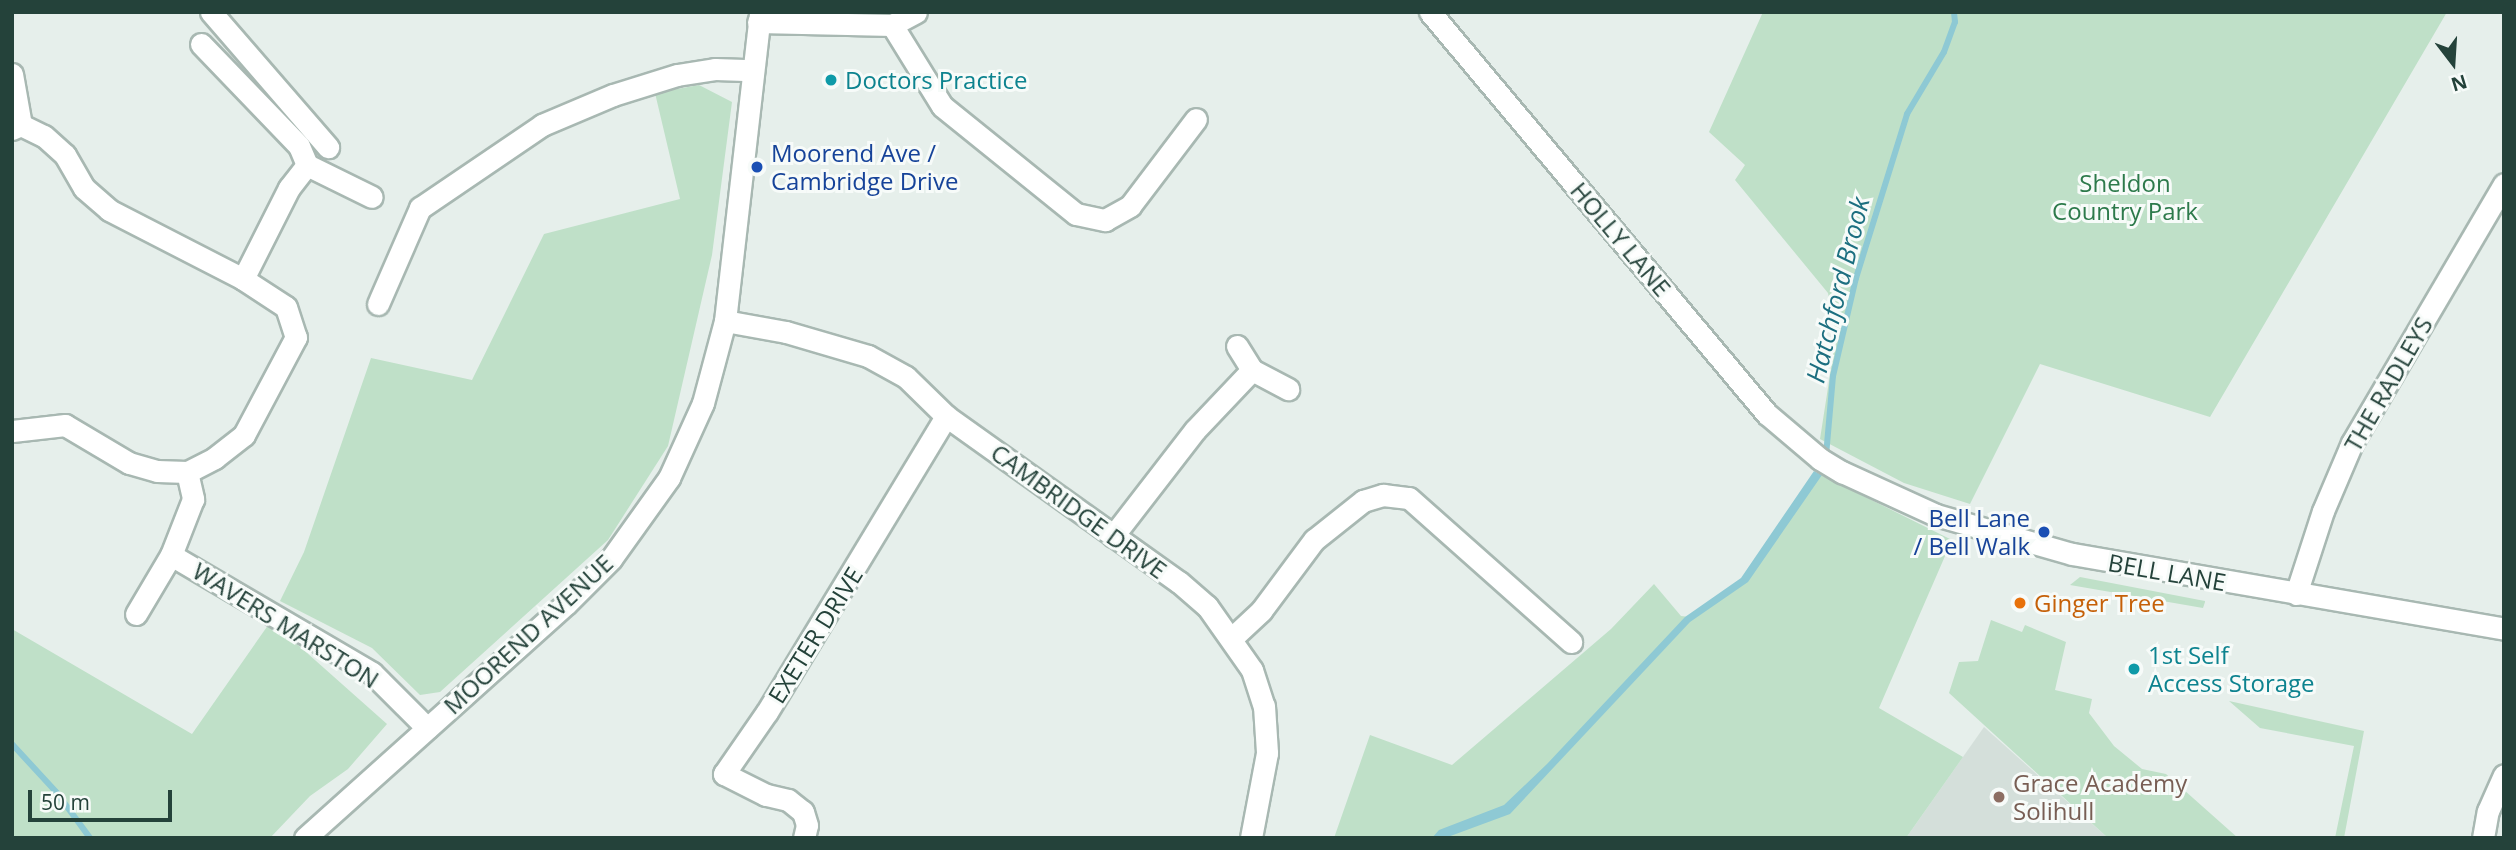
<!DOCTYPE html>
<html>
<head>
<meta charset="utf-8">
<style>
	body { margin:0 }
	#map { position:relative; width:2516px; height:850px; overflow:hidden; background:#e6efeb; font-family:"Open Sans",sans-serif }
	div>[style] { position:absolute }
	.built>* { inset:0; background:#d4dfda }
	.green>* { inset:0; background:#bfe0c8 }
	.water>* { inset:0; background:#8ec9d4 }
	.stream>* { height:6px; margin:-3px; padding:0 3px; transform-origin:3px; border-radius:3px; background:#8ec9d4 }
	.roads { filter:drop-shadow(2px 0 #a8b8b2) drop-shadow(-2px 0 #a8b8b2) drop-shadow(0 2px #a8b8b2) drop-shadow(0 -2px #a8b8b2) }
	.minor>* { height:21px; margin:-10.5px; padding:0 10.5px; transform-origin:10.5px; border-radius:10.5px; background:#fff }
	.tertiary>* { height:21px; margin:-10.5px; padding:0 10.5px; transform-origin:10.5px; border-radius:10.5px; background:#fff }
	.dots>* { width:19px; height:19px; translate:-50% -50%; box-sizing:border-box; border:4px solid #f7fbf9; border-radius:50% }
	span { translate:-50% -50%; white-space:nowrap; text-align:center; line-height:1.15; -webkit-text-stroke:6px #f7fbf9; paint-order:stroke }
	.culture-label { font-size:24px; color:#0d838f }
	.left { translate:0 -50%; text-align:left }
	.transit-label { font-size:24px; color:#164399 }
	.right { translate:-100% -50%; text-align:right }
	.park-label { font-size:24px; color:#2d7a4b }
	.street-label { font-size:24px; color:#24423a }
	.food-label { font-size:24px; color:#c56008 }
	.education-label { font-size:24px; color:#785e54 }
	.water-label { font-size:26px; color:#1c6f80; font-style:italic }
	.frame { position:absolute; inset:0; border:14px solid #24423a; pointer-events:none }
	.north { position:absolute; left:2418px; top:28px; width:70px; height:70px; -webkit-text-stroke:5px #f7fbf9; paint-order:stroke; rotate:163deg; font-size:19px; font-weight:700; line-height:28px; text-align:center; color:#24423a }
	.north::after { content:''; display:block; margin:auto; width:24px; height:32px; background:#24423a; clip-path:polygon(50% 0,100% 100%,50% 72%,0 100%) }
	.scale { position:absolute; left:28px; top:790px; width:144px; height:32px; box-sizing:border-box; border:4px solid #24423a; border-top:0; padding-left:9px; font-size:21px; line-height:24px; white-space:nowrap; color:#24423a; -webkit-text-stroke:5px #f7fbf9; paint-order:stroke }
</style>
</head>
<body>
<div id="map">
	<div class="built">
		<div style="clip-path:polygon(1984px 727px,2108px 838px,1906px 838px)"></div>
	</div>
	<div class="green">
		<div style="clip-path:polygon(1763px 12px,2447px 12px,2210px 417px,2040px 364px,1970px 504px,1904px 483px,1820px 439px,1836px 336px,1828px 293px,1735px 180px,1745px 165px,1709px 132px)"></div>
		<div style="clip-path:polygon(699px 85px,732px 102px,712px 255px,668px 446px,608px 540px,440px 692px,420px 695px,372px 648px,280px 601px,304px 552px,371px 358px,472px 380px,544px 234px,680px 199px,655px 93px)"></div>
		<div style="clip-path:polygon(1819px 474px,1952px 540px,1879px 708px,1963px 757px,1906px 838px,1334px 838px,1370px 735px,1452px 765px,1611px 629px,1654px 584px,1681px 616px,1690px 617px,1744px 583px)"></div>
		<div style="clip-path:polygon(2080px 577px,2205px 601px,2205px 602px,2203px 608px,2070px 585px)"></div>
		<div style="clip-path:polygon(1991px 620px,2022px 632px,2025px 625px,2066px 642px,2055px 690px,2092px 699px,2089px 713px,2114px 746px,2142px 769px,2166px 774px,2238px 838px,2108px 838px,1949px 693px,1959px 662px,1978px 661px)"></div>
		<div style="clip-path:polygon(271px 621px,387px 724px,348px 769px,310px 796px,270px 838px,12px 838px,12px 629px,192px 734px)"></div>
		<div style="clip-path:polygon(2229px 701px,2364px 731px,2344px 838px,2335px 838px,2354px 746px,2260px 728px)"></div>
	</div>
	<div class="water">
		<div style="clip-path:polygon(1814px 471px,1822px 475px,1748px 582px,1690px 622px,1510px 814px,1445px 838px,1432px 838px,1439px 830px,1504px 805px,1547px 764px,1685px 617px,1741px 578px)"></div>
	</div>
	<div class="stream">
		<div style="left:1826px;top:456px;width:80px;rotate:-85deg"></div>
		<div style="left:1833px;top:376px;width:101px;rotate:-76.8deg"></div>
		<div style="left:1856px;top:278px;width:172px;rotate:-72.7deg"></div>
		<div style="left:1907px;top:114px;width:72px;rotate:-59.2deg"></div>
		<div style="left:1944px;top:52px;width:32px;rotate:-70deg"></div>
		<div style="left:1955px;top:22px;width:10px;rotate:-96deg"></div>
		<div style="left:12px;top:744px;width:67px;rotate:47.4deg"></div>
		<div style="left:57px;top:793px;width:56px;rotate:53.7deg"></div>
	</div>
	<div class="roads">
		<div class="minor">
			<div style="left:211px;top:12px;width:179px;rotate:49.1deg"></div>
			<div style="left:758px;top:22px;width:134px;rotate:1.3deg"></div>
			<div style="left:892px;top:25px;width:27px;rotate:-28deg"></div>
			<div style="left:892px;top:25px;width:95px;rotate:58.3deg"></div>
			<div style="left:942px;top:106px;width:172px;rotate:38.9deg"></div>
			<div style="left:1076px;top:214px;width:30px;rotate:12deg"></div>
			<div style="left:1105px;top:220px;width:29px;rotate:-29deg"></div>
			<div style="left:1130px;top:206px;width:109px;rotate:-52.8deg"></div>
			<div style="left:201px;top:44px;width:141px;rotate:46.1deg"></div>
			<div style="left:299px;top:146px;width:21px;rotate:67deg"></div>
			<div style="left:307px;top:165px;width:72px;rotate:26.2deg"></div>
			<div style="left:12px;top:74px;width:52px;rotate:80deg"></div>
			<div style="left:12px;top:129px;width:10px;rotate:-24deg"></div>
			<div style="left:21px;top:125px;width:25px;rotate:26deg"></div>
			<div style="left:44px;top:136px;width:28px;rotate:42deg"></div>
			<div style="left:65px;top:155px;width:38px;rotate:60deg"></div>
			<div style="left:84px;top:188px;width:33px;rotate:41deg"></div>
			<div style="left:109px;top:210px;width:151px;rotate:27.2deg"></div>
			<div style="left:243px;top:279px;width:51px;rotate:33.1deg"></div>
			<div style="left:286px;top:307px;width:32px;rotate:72deg"></div>
			<div style="left:296px;top:337px;width:111px;rotate:118deg"></div>
			<div style="left:244px;top:435px;width:37px;rotate:142deg"></div>
			<div style="left:215px;top:458px;width:31px;rotate:153deg"></div>
			<div style="left:187px;top:472px;width:30px;rotate:-178deg"></div>
			<div style="left:157px;top:471px;width:29px;rotate:-164deg"></div>
			<div style="left:129px;top:463px;width:74px;rotate:-149.3deg"></div>
			<div style="left:65px;top:425px;width:53px;rotate:173.5deg"></div>
			<div style="left:420px;top:208px;width:148px;rotate:-34.2deg"></div>
			<div style="left:542px;top:125px;width:77px;rotate:-22.9deg"></div>
			<div style="left:613px;top:95px;width:67px;rotate:-17.4deg"></div>
			<div style="left:677px;top:75px;width:38px;rotate:-9deg"></div>
			<div style="left:715px;top:69px;width:37px;rotate:2deg"></div>
			<div style="left:243px;top:279px;width:102px;rotate:-63.2deg"></div>
			<div style="left:289px;top:188px;width:29px;rotate:-52deg"></div>
			<div style="left:378px;top:304px;width:105px;rotate:-66.4deg"></div>
			<div style="left:725px;top:321px;width:62px;rotate:10.2deg"></div>
			<div style="left:786px;top:332px;width:85px;rotate:16.3deg"></div>
			<div style="left:868px;top:356px;width:43px;rotate:28.9deg"></div>
			<div style="left:906px;top:377px;width:56px;rotate:44.3deg"></div>
			<div style="left:946px;top:416px;width:286px;rotate:35.5deg"></div>
			<div style="left:1179px;top:582px;width:37px;rotate:41deg"></div>
			<div style="left:1207px;top:606px;width:78px;rotate:54.9deg"></div>
			<div style="left:1252px;top:670px;width:38px;rotate:72deg"></div>
			<div style="left:1264px;top:706px;width:47px;rotate:86.3deg"></div>
			<div style="left:1267px;top:753px;width:86px;rotate:100.7deg"></div>
			<div style="left:1237px;top:346px;width:28px;rotate:58deg"></div>
			<div style="left:1252px;top:370px;width:41px;rotate:27.8deg"></div>
			<div style="left:187px;top:472px;width:28px;rotate:77deg"></div>
			<div style="left:193px;top:499px;width:60px;rotate:111.4deg"></div>
			<div style="left:171px;top:555px;width:233px;rotate:30.4deg"></div>
			<div style="left:372px;top:673px;width:78px;rotate:45deg"></div>
			<div style="left:1113px;top:536px;width:134px;rotate:-52.3deg"></div>
			<div style="left:1195px;top:430px;width:83px;rotate:-46.5deg"></div>
			<div style="left:136px;top:614px;width:69px;rotate:-59.3deg"></div>
			<div style="left:1232px;top:638px;width:40px;rotate:-43deg"></div>
			<div style="left:1261px;top:611px;width:89px;rotate:-53.3deg"></div>
			<div style="left:1314px;top:540px;width:63px;rotate:-38.5deg"></div>
			<div style="left:1363px;top:501px;width:21px;rotate:-17deg"></div>
			<div style="left:1383px;top:495px;width:26px;rotate:7deg"></div>
			<div style="left:1409px;top:498px;width:217px;rotate:41.6deg"></div>
			<div style="left:804px;top:838px;width:13px;rotate:-77deg"></div>
			<div style="left:807px;top:825px;width:14px;rotate:-107deg"></div>
			<div style="left:803px;top:812px;width:19px;rotate:-141deg"></div>
			<div style="left:788px;top:800px;width:23px;rotate:-167deg"></div>
			<div style="left:766px;top:795px;width:47px;rotate:-153.4deg"></div>
			<div style="left:724px;top:774px;width:75px;rotate:-55.3deg"></div>
			<div style="left:767px;top:712px;width:346px;rotate:-58.8deg"></div>
			<div style="left:2483px;top:838px;width:27px;rotate:-80deg"></div>
			<div style="left:2488px;top:811px;width:39px;rotate:-66deg"></div>
		</div>
		<div class="tertiary">
			<div style="left:1430px;top:12px;width:525px;rotate:50.03deg"></div>
			<div style="left:1767px;top:414px;width:70px;rotate:40.3deg"></div>
			<div style="left:1820px;top:459px;width:26px;rotate:31deg"></div>
			<div style="left:1842px;top:472px;width:103px;rotate:24.6deg"></div>
			<div style="left:1936px;top:515px;width:141px;rotate:16deg"></div>
			<div style="left:2072px;top:554px;width:438px;rotate:9.8deg"></div>
			<div style="left:2296px;top:594px;width:87px;rotate:-72deg"></div>
			<div style="left:2323px;top:511px;width:74px;rotate:-66.9deg"></div>
			<div style="left:2352px;top:443px;width:300px;rotate:-59.6deg"></div>
			<div style="left:305px;top:838px;width:351px;rotate:-41.9deg"></div>
			<div style="left:566px;top:604px;width:64px;rotate:-45deg"></div>
			<div style="left:611px;top:559px;width:100px;rotate:-54.4deg"></div>
			<div style="left:669px;top:478px;width:82px;rotate:-65.6deg"></div>
			<div style="left:703px;top:403px;width:85px;rotate:-75deg"></div>
			<div style="left:725px;top:321px;width:311px;rotate:-83.5deg"></div>
		</div>
	</div>
	<div class="dots">
		<div style="left:831px;top:80px;background:#0f9aa8"></div>
		<div style="left:757px;top:167px;background:#1a4fb4"></div>
		<div style="left:2044px;top:532px;background:#1a4fb4"></div>
		<div style="left:2020px;top:603px;background:#e8710a"></div>
		<div style="left:2134px;top:669px;background:#0f9aa8"></div>
		<div style="left:1999px;top:797px;background:#8d6e63"></div>
	</div>
	<div class="culture-label">
		<span class="left" style="left:845px;top:80px">Doctors Practice</span>
		<span class="left" style="left:2148px;top:669px">1st Self<br>Access Storage</span>
	</div>
	<div class="transit-label">
		<span class="left" style="left:771px;top:167px">Moorend Ave /<br>Cambridge Drive</span>
		<span class="right" style="left:2030px;top:532px">Bell Lane<br>/ Bell Walk</span>
	</div>
	<div class="park-label">
		<span style="left:2125px;top:197px">Sheldon<br>Country Park</span>
	</div>
	<div class="street-label">
		<span style="left:1621px;top:239px;rotate:50deg">HOLLY LANE</span>
		<span style="left:2388px;top:384px;rotate:-60deg">THE RADLEYS</span>
		<span style="left:1079px;top:511px;rotate:36deg">CAMBRIDGE DRIVE</span>
		<span style="left:2167px;top:572px;rotate:10deg">BELL LANE</span>
		<span style="left:286px;top:625px;rotate:32deg">WAVERS MARSTON</span>
		<span style="left:528px;top:634px;rotate:-43deg">MOOREND AVENUE</span>
		<span style="left:815px;top:635px;rotate:-58deg">EXETER DRIVE</span>
	</div>
	<div class="food-label">
		<span class="left" style="left:2034px;top:603px">Ginger Tree</span>
	</div>
	<div class="education-label">
		<span class="left" style="left:2013px;top:797px">Grace Academy<br>Solihull</span>
	</div>
	<div class="water-label">
		<span style="left:1838px;top:290px;rotate:-76deg">Hatchford Brook</span>
	</div>
	<div class="frame"></div>
	<div class="north">N</div>
	<div class="scale">50 m</div>
</div>
</body>
</html>
